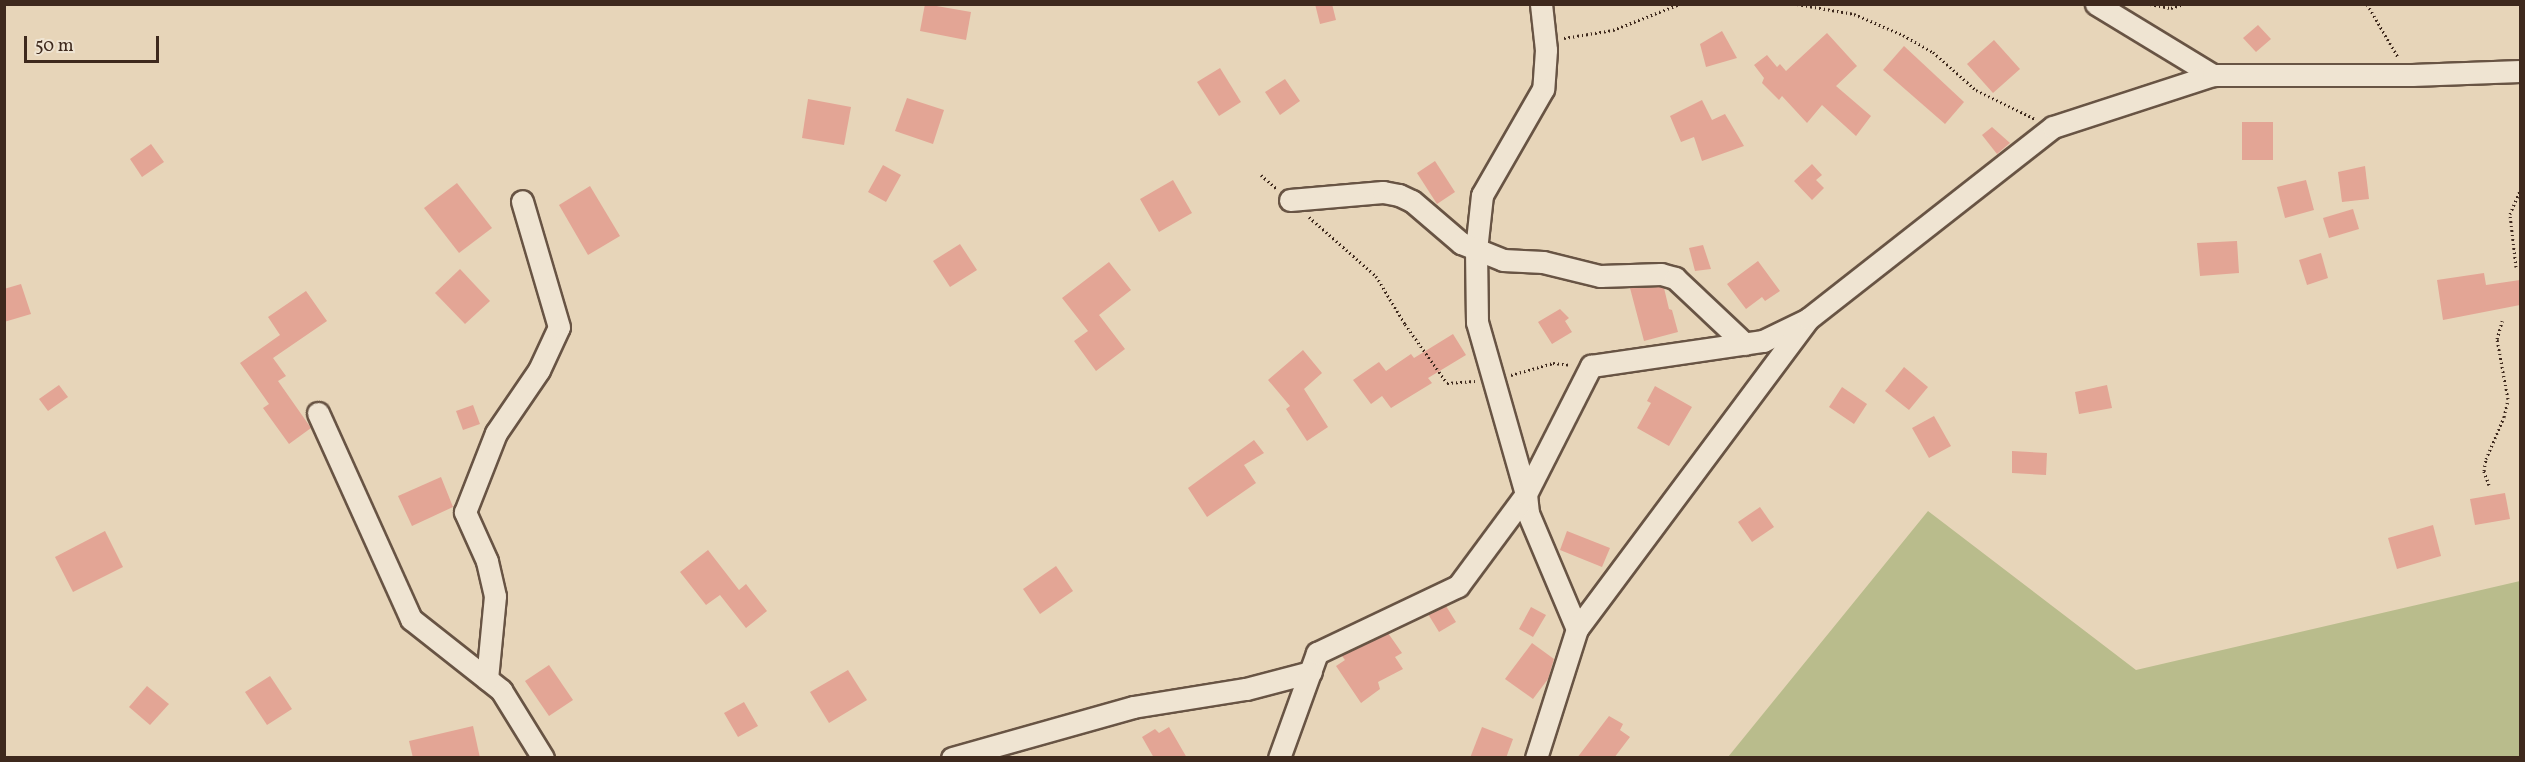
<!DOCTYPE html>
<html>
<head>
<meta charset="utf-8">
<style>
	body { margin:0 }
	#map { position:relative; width:2525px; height:762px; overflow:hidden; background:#e7d5b9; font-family:Vollkorn,serif }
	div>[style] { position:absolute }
	.green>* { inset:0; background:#b9bc8c }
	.building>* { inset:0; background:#e3a595 }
	.path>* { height:3px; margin-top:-1.5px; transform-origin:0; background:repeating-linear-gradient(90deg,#3e291d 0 1.5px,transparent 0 4.5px) }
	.roads { filter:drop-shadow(2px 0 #685444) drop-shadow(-2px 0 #685444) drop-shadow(0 2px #685444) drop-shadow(0 -2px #685444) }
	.minor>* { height:21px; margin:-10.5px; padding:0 10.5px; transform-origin:10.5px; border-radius:10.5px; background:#efe4d2 }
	span { translate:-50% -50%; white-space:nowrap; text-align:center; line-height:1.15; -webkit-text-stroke:6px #efe4d2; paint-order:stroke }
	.frame { position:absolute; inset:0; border:6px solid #3e291d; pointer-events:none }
	.scale { position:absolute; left:24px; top:36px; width:135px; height:27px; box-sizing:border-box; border:3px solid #3e291d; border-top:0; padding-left:8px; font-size:18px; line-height:21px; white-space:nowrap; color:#3e291d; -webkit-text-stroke:4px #efe4d2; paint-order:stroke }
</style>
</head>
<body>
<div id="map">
	<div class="green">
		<div style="clip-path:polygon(1928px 511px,2136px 670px,2520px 581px,2520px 757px,1728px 757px)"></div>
	</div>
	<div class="building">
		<div style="clip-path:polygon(925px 4px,971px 12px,966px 40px,920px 31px)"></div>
		<div style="clip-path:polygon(1315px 4px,1332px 4px,1336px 20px,1320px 24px)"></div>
		<div style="clip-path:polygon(2258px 25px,2271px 39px,2256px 52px,2243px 38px)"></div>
		<div style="clip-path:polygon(1722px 31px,1737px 58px,1706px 67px,1700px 44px)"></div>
		<div style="clip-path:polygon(1827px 33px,1857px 66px,1836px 86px,1871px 116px,1856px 136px,1822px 105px,1807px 123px,1782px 96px,1779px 100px,1762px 83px,1764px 78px,1754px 65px,1767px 55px,1777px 67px,1780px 64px,1786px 71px)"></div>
		<div style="clip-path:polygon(1994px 40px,2020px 69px,1993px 93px,1967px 64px)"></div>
		<div style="clip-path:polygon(1904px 46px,1964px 102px,1945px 124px,1883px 70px)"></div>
		<div style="clip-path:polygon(1220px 68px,1241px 102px,1219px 116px,1197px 82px)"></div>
		<div style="clip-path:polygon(1285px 79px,1300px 101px,1280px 115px,1265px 92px)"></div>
		<div style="clip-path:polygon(907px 98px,944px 110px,933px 144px,895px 131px)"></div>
		<div style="clip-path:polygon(808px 99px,851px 107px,844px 145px,802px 138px)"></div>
		<div style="clip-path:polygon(1702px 100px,1712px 120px,1725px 114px,1744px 146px,1702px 161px,1694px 137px,1681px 142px,1670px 116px)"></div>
		<div style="clip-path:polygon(2242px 122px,2273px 122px,2273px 160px,2242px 160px)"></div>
		<div style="clip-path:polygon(1992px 127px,2010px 143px,1997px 154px,1982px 135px)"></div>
		<div style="clip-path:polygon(151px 144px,164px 162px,142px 177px,130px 159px)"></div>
		<div style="clip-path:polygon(1435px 161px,1455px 192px,1437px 204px,1417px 173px)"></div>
		<div style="clip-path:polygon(1812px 164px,1822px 175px,1816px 180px,1824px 188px,1812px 200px,1794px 181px)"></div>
		<div style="clip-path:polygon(883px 165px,901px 175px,886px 202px,868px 192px)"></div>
		<div style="clip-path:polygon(2365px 166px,2369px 199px,2342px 202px,2338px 172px)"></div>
		<div style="clip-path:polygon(1173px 180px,1192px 213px,1159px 232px,1140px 199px)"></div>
		<div style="clip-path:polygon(2306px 180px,2314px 210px,2285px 218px,2277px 187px)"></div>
		<div style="clip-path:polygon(457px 183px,492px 228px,459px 253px,424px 208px)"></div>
		<div style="clip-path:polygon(590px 186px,620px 236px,588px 255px,559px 205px)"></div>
		<div style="clip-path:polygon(2353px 209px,2359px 229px,2329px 238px,2323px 218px)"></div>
		<div style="clip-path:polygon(2237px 241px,2239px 273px,2200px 276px,2197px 243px)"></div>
		<div style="clip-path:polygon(960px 244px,977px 270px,950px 287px,933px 261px)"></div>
		<div style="clip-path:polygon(1703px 245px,1711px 269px,1695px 271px,1689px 248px)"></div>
		<div style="clip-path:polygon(2321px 253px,2328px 278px,2307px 285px,2299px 260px)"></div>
		<div style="clip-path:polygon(1758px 261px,1780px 291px,1765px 301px,1762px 297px,1746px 309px,1727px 284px)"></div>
		<div style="clip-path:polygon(1109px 262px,1131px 290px,1099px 315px,1125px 349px,1096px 371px,1074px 341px,1088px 331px,1062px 298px)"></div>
		<div style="clip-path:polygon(460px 269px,490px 301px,465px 324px,435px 293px)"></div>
		<div style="clip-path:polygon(2484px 273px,2486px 285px,2520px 280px,2520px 305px,2443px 320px,2437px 280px)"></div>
		<div style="clip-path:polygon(21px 284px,31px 314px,4px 322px,4px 289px)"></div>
		<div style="clip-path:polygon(1659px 287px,1664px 288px,1669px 309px,1672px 310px,1678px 332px,1644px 341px,1630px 288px)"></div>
		<div style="clip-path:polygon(306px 291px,327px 321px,273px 358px,286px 376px,278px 381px,311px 428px,289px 444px,263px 408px,269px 404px,240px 363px,280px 335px,268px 317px)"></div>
		<div style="clip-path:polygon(1560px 309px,1569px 318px,1565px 321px,1572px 332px,1552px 344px,1538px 322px)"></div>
		<div style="clip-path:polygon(1453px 334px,1466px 355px,1428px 378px,1432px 383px,1391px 408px,1382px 396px,1371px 404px,1353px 380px,1379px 362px,1386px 371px,1411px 354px,1414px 358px)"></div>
		<div style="clip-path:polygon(1303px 350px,1322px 373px,1304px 389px,1328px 427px,1307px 441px,1286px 409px,1290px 406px,1268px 380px)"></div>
		<div style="clip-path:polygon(1904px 367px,1928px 387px,1909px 410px,1885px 391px)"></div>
		<div style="clip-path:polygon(59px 385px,68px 397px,48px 411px,39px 399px)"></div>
		<div style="clip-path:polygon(2107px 385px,2112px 408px,2079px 414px,2075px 392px)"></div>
		<div style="clip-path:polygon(1655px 386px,1692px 407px,1669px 446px,1637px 428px,1651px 403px,1647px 401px)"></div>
		<div style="clip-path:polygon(1842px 387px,1867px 404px,1854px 424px,1829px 407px)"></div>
		<div style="clip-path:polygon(473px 405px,480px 424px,463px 430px,456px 411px)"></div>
		<div style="clip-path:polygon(1934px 416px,1951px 446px,1929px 458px,1912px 428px)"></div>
		<div style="clip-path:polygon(1254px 440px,1264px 453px,1244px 465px,1256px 483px,1207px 517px,1188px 488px)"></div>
		<div style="clip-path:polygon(2012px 451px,2047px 453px,2046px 475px,2012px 473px)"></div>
		<div style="clip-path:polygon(441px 477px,453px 507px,412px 526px,398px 496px)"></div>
		<div style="clip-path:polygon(2505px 493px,2510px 519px,2475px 525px,2470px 499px)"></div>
		<div style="clip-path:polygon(1760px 507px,1774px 527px,1752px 542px,1738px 522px)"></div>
		<div style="clip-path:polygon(2433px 525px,2441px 556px,2397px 569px,2388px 538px)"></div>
		<div style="clip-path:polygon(105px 531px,123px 567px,73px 592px,55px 557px)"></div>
		<div style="clip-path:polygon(1567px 531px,1610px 548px,1602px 567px,1560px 550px)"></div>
		<div style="clip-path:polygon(708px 550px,739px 590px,746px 584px,767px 611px,746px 628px,720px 595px,706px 605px,680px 572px)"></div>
		<div style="clip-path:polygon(1056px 566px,1073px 591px,1040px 614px,1023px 589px)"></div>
		<div style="clip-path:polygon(1446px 606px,1456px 622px,1439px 632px,1428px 614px)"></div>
		<div style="clip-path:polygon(1531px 607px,1546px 615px,1533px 637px,1519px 629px)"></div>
		<div style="clip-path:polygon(1388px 633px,1402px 653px,1395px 657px,1403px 669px,1378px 682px,1380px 689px,1361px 703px,1336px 666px,1345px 660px,1342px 656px,1346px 653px)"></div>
		<div style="clip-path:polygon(1532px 643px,1554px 659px,1548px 679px,1533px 699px,1505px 679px)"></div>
		<div style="clip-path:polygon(549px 665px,573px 700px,549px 716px,525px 681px)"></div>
		<div style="clip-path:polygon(848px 670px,867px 700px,829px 723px,810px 692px)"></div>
		<div style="clip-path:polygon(270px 676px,292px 709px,267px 725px,245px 692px)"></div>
		<div style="clip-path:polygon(147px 686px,169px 704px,150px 725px,129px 707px)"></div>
		<div style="clip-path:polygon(744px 702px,758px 726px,738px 737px,724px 713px)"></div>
		<div style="clip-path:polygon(1609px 716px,1623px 724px,1620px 730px,1630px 737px,1614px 758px,1577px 758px)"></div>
		<div style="clip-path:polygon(473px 726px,480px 758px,413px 758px,409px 741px)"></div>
		<div style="clip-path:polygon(1169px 727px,1187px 758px,1154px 758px,1142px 737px,1155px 729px,1159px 733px)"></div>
		<div style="clip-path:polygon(1482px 727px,1513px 739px,1506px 758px,1470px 758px)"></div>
	</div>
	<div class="path">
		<div style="left:1797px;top:4px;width:58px;rotate:10deg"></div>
		<div style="left:1854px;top:14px;width:53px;rotate:23.2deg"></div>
		<div style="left:1903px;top:35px;width:34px;rotate:30deg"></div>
		<div style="left:1933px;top:52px;width:57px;rotate:41.5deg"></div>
		<div style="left:1976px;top:90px;width:66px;rotate:26.2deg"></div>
		<div style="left:2150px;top:4px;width:21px;rotate:11deg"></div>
		<div style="left:2171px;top:8px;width:13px;rotate:-18deg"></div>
		<div style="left:2367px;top:4px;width:61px;rotate:59.7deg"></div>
		<div style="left:1564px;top:38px;width:50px;rotate:-9.3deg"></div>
		<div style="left:1613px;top:30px;width:72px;rotate:-21.2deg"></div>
		<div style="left:1261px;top:175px;width:21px;rotate:41deg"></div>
		<div style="left:1309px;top:217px;width:89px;rotate:41.4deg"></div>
		<div style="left:1376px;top:276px;width:56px;rotate:58.9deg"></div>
		<div style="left:1405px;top:324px;width:72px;rotate:54.6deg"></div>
		<div style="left:1447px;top:383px;width:28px;rotate:-4deg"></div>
		<div style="left:2516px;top:267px;width:53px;rotate:-96.5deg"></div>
		<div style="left:2510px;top:214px;width:25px;rotate:-67deg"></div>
		<div style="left:1511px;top:375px;width:44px;rotate:-15.9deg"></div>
		<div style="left:1553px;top:363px;width:18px;rotate:6deg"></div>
		<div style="left:2489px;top:485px;width:15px;rotate:-110deg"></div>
		<div style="left:2484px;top:471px;width:12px;rotate:-81deg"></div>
		<div style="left:2486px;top:459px;width:46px;rotate:-66.8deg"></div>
		<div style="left:2504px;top:417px;width:18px;rotate:-77deg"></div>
		<div style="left:2508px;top:399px;width:61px;rotate:-100.4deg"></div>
		<div style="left:2497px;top:339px;width:19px;rotate:-74deg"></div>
	</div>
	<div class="roads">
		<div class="minor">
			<div style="left:1541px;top:4px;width:46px;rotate:83.8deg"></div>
			<div style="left:1546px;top:50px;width:39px;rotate:94deg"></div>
			<div style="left:1543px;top:89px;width:122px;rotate:119.9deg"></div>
			<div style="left:1482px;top:195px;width:55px;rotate:96.2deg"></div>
			<div style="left:1476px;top:250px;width:72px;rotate:89.2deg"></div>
			<div style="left:1477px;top:322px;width:179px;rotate:74.1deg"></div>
			<div style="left:1526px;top:494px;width:19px;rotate:84deg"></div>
			<div style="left:1528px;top:513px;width:126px;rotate:67.1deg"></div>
			<div style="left:2096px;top:4px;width:137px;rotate:31.3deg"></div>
			<div style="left:1290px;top:200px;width:93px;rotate:-4.9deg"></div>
			<div style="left:1383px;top:192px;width:16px;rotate:11deg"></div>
			<div style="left:1399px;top:195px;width:14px;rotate:25deg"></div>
			<div style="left:1412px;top:201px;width:65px;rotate:40.6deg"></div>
			<div style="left:1461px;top:243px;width:45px;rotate:22deg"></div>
			<div style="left:1503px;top:260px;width:40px;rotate:2.9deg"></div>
			<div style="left:1543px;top:262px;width:59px;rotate:13.8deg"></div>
			<div style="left:1600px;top:276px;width:61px;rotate:-1.9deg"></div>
			<div style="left:1661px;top:274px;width:15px;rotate:16deg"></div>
			<div style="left:1675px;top:278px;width:96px;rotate:43.3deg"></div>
			<div style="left:318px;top:413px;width:226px;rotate:65.7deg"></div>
			<div style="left:411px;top:619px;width:115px;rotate:38.3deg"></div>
			<div style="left:501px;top:690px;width:80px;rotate:58.3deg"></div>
			<div style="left:487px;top:679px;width:83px;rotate:-84.5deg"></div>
			<div style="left:495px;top:596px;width:36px;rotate:-103deg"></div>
			<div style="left:487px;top:561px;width:54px;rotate:-114.2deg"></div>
			<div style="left:465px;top:512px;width:85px;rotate:-68.6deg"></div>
			<div style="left:496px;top:433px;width:76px;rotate:-55.7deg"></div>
			<div style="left:539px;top:370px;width:47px;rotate:-65.1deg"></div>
			<div style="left:559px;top:327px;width:131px;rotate:-106.4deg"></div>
			<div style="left:952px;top:758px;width:188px;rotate:-15.7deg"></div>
			<div style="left:1133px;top:707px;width:114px;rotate:-9.1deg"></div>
			<div style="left:1246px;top:689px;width:67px;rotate:-14.7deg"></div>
			<div style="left:1279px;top:758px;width:112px;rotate:-70.1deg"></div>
			<div style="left:1317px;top:653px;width:156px;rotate:-25.4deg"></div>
			<div style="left:1458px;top:586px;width:114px;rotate:-53.5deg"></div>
			<div style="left:1526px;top:494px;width:144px;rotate:-63.1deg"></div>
			<div style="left:1591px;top:366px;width:174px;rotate:-8.3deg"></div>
			<div style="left:1763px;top:341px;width:46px;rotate:-26deg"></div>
			<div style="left:1536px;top:758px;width:135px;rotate:-72.4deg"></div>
			<div style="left:1577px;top:629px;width:387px;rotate:-53.3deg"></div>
			<div style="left:1808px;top:319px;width:311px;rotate:-38.1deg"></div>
			<div style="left:2053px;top:127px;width:168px;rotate:-18deg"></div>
			<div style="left:2213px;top:75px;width:199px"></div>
			<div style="left:2412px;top:75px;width:108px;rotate:-2.1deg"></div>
		</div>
	</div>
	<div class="frame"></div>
	<div class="scale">50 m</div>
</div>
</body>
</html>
